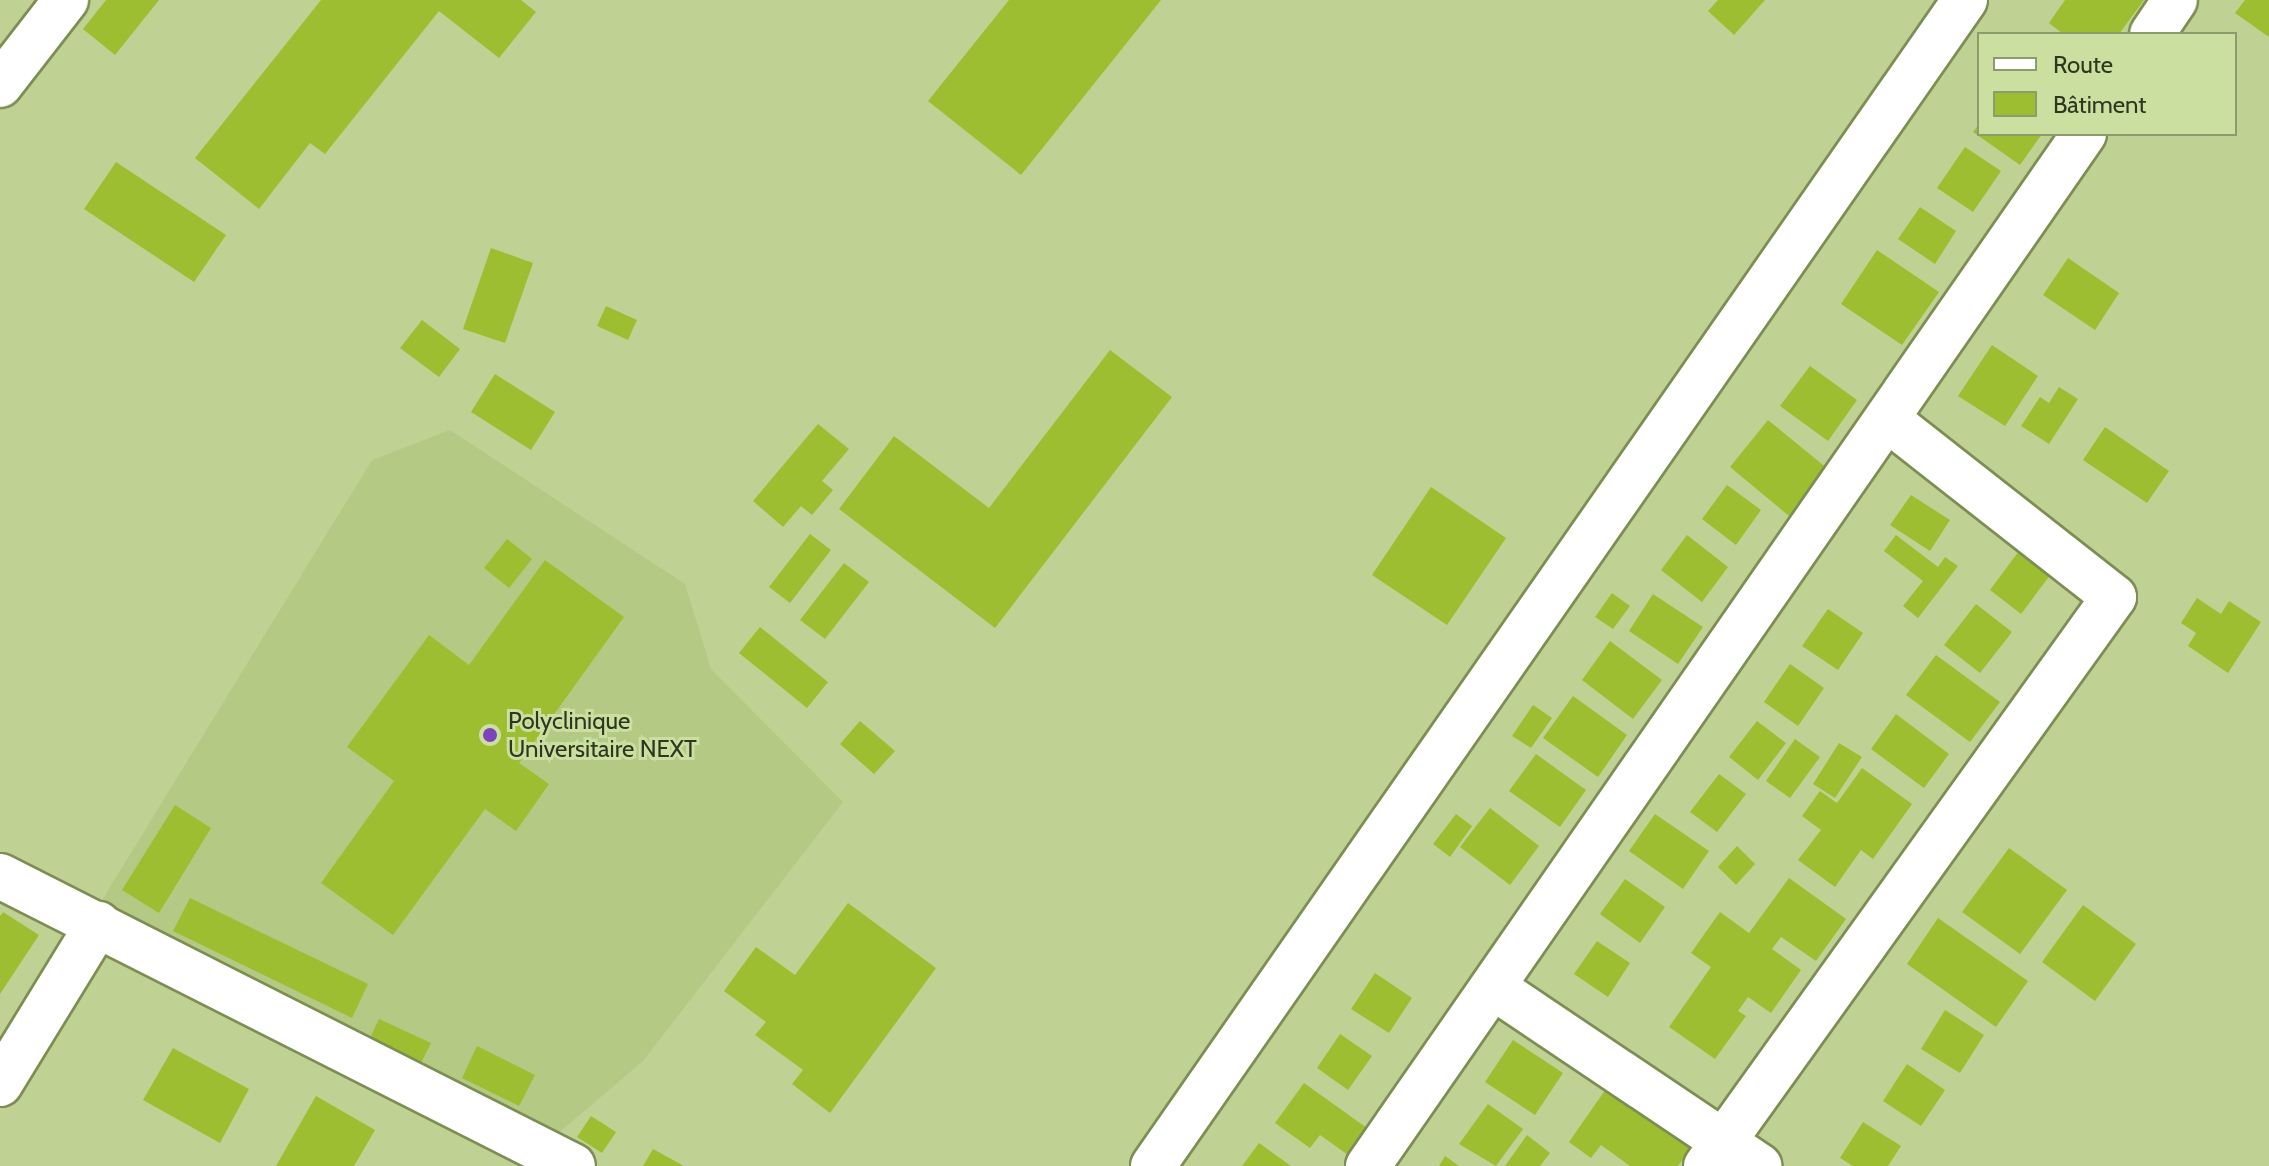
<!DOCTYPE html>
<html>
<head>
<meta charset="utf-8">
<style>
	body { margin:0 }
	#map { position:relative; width:2269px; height:1166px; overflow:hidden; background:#bfd294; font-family:Cabin,sans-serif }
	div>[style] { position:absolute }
	.built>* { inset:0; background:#b4c983 }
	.building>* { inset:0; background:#9dbe31 }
	.roads { filter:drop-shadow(2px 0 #7d8e53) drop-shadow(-2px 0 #7d8e53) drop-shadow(0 2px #7d8e53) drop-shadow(0 -2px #7d8e53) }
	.minor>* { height:44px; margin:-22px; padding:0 22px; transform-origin:22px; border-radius:22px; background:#fff }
	.dots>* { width:22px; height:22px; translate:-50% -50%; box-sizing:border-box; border:4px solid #cbdfa0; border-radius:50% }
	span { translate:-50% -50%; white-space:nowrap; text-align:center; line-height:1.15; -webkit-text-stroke:6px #cbdfa0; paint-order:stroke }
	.poi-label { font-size:24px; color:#2f371e }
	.left { translate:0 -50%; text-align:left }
	.legend { position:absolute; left:1977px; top:32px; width:260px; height:104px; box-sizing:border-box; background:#cbdfa0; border:2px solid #8d9c6c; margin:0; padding:10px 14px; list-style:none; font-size:24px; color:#2f371e }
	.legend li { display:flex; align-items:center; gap:16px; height:40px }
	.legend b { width:40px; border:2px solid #8d9c6c }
</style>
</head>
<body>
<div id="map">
	<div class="built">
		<div style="clip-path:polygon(450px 430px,685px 584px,711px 669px,843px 802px,643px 1061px,549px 1141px,99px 905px,372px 460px)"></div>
	</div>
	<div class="building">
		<div style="clip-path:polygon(106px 0,159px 0,115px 55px,83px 29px)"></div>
		<div style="clip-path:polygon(321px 0,521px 0,536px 12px,499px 58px,439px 11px,325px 154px,310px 143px,259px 209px,195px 158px)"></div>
		<div style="clip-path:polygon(1009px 0,1161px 0,1021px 175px,928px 101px)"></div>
		<div style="clip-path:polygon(1718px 0,1765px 0,1734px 35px,1708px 11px)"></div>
		<div style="clip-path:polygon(2065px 0,2144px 0,2119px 34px,2063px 34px,2049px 23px)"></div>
		<div style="clip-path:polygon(2245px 0,2269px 0,2269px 37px,2235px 13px)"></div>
		<div style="clip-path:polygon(1979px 124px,1979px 134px,2042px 134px,2020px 165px,1973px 132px)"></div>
		<div style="clip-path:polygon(1965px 147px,2001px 171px,1973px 212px,1937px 188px)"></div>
		<div style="clip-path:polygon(116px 162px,226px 235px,194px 282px,84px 209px)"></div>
		<div style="clip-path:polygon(1920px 207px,1956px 231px,1935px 264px,1898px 239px)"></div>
		<div style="clip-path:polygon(491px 248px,533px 263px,505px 343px,463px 329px)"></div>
		<div style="clip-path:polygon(1877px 250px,1939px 292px,1902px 345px,1841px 304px)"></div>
		<div style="clip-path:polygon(2068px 258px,2119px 293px,2095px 330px,2043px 295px)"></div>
		<div style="clip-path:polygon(606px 306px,637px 320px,628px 340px,597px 326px)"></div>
		<div style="clip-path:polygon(422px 320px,460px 349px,439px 377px,400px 348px)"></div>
		<div style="clip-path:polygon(1992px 345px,2038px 376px,2005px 426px,1958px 396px)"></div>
		<div style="clip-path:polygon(1110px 350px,1172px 397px,995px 628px,839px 509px,894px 436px,989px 508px)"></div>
		<div style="clip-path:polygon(1810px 366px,1857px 400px,1828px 441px,1780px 406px)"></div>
		<div style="clip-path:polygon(495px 374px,555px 412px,531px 450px,471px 412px)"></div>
		<div style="clip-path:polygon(2059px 387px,2078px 399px,2049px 444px,2021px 426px,2040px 397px,2049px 403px)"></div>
		<div style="clip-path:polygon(1768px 420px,1828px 469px,1789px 516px,1730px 467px)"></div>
		<div style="clip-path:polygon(818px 424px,849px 449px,822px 481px,833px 490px,812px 515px,801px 506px,783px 527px,753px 501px)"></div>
		<div style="clip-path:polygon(2105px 427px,2169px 471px,2147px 503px,2083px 460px)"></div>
		<div style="clip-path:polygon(1727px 485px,1761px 510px,1736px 545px,1702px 519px)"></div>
		<div style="clip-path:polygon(1431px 487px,1506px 538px,1447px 625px,1372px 575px)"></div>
		<div style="clip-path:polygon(1911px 495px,1950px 520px,1930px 551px,1890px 525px)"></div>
		<div style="clip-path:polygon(810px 534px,831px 550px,790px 603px,769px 587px)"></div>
		<div style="clip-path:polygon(1687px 535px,1728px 567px,1702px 602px,1661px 570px)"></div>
		<div style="clip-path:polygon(1896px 535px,1938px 567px,1945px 557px,1958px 566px,1918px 618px,1903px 606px,1923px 581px,1884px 551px)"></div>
		<div style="clip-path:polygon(507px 539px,532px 559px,509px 588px,484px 568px)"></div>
		<div style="clip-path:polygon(2019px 551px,2051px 574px,2021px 614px,1990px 590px)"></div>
		<div style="clip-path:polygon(545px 560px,624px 617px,519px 763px,549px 784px,516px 831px,485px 809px,393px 935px,321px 883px,394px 781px,347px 747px,429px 635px,469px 665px)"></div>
		<div style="clip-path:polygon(844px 563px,869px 582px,825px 639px,800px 620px)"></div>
		<div style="clip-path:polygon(1612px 593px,1630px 606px,1613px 629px,1595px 617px)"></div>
		<div style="clip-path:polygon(1653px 594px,1703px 627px,1678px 664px,1629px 631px)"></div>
		<div style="clip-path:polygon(2197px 598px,2221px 614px,2229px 601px,2261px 622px,2228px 673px,2188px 646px,2196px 633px,2181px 623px)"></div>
		<div style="clip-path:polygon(1976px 604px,2012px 632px,1980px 673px,1944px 645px)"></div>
		<div style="clip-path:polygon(1828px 609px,1863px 633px,1838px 670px,1802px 646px)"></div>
		<div style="clip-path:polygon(760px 627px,828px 682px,807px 708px,739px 653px)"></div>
		<div style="clip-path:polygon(1610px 641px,1662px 680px,1633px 719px,1582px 680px)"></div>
		<div style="clip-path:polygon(1936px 655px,2000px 702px,1970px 742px,1906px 695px)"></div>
		<div style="clip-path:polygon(1790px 664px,1824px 688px,1798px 726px,1764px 702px)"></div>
		<div style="clip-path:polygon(1573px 696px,1627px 735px,1598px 777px,1543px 738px)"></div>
		<div style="clip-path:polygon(1533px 705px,1552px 718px,1531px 748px,1512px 736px)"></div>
		<div style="clip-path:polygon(1896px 714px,1949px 754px,1924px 788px,1871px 749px)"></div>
		<div style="clip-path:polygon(860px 721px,895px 751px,874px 774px,840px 744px)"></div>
		<div style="clip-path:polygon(1757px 721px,1786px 743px,1758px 780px,1729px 757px)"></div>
		<div style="clip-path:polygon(1795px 739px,1820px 757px,1790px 798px,1766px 781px)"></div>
		<div style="clip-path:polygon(1839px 743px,1862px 757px,1835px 798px,1813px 784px)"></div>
		<div style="clip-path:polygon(1536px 754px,1586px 790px,1560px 827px,1509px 791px)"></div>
		<div style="clip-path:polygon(1862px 768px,1912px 804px,1873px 859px,1861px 850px,1835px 887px,1798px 860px,1821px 830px,1802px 816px,1820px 791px,1837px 803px)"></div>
		<div style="clip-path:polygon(1719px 774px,1746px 794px,1717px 832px,1690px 812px)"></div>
		<div style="clip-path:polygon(175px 805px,211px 828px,159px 913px,122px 890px)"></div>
		<div style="clip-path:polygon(1490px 808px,1539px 846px,1510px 885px,1460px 847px)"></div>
		<div style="clip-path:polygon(1456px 814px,1472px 826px,1450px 857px,1433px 844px)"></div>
		<div style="clip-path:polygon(1655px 814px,1709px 851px,1683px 889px,1629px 851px)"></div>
		<div style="clip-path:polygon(1737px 846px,1755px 864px,1736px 885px,1718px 867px)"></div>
		<div style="clip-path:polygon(2009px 848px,2067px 890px,2020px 954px,1962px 912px)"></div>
		<div style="clip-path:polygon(1789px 878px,1846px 919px,1816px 961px,1781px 937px,1772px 949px,1801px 970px,1771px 1013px,1748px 997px,1738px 1011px,1746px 1016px,1715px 1059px,1669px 1027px,1711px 967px,1691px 953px,1720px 912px,1749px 933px)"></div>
		<div style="clip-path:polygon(1625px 879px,1665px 907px,1640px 943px,1600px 914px)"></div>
		<div style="clip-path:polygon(190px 898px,368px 984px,352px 1018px,173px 931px)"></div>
		<div style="clip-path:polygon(848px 903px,936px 968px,830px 1113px,792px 1084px,803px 1070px,755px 1035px,766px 1022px,724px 991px,756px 947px,795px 975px)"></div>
		<div style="clip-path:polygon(2083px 905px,2136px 944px,2095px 1001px,2042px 962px)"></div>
		<div style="clip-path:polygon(3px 912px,39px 935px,0 994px,0 916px)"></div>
		<div style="clip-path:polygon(1938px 918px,2028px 981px,1996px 1027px,1907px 964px)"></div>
		<div style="clip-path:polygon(1597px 941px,1630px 963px,1608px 997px,1574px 974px)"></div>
		<div style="clip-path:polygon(1375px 973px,1412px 998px,1389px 1033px,1351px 1009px)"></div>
		<div style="clip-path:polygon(1945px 1010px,1984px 1035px,1960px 1073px,1921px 1049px)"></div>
		<div style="clip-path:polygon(379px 1019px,431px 1043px,421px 1063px,370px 1038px)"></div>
		<div style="clip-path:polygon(1340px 1034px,1372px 1056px,1348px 1090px,1317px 1068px)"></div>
		<div style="clip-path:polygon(1513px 1040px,1563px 1073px,1535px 1115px,1485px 1082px)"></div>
		<div style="clip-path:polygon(477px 1046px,535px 1075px,519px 1106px,462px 1078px)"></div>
		<div style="clip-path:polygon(173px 1048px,249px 1089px,220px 1143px,143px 1100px)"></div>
		<div style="clip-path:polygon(1907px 1064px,1945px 1090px,1921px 1126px,1883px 1101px)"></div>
		<div style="clip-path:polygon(1304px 1083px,1367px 1128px,1348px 1155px,1320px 1135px,1310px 1148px,1275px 1123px)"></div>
		<div style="clip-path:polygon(1608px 1086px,1692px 1146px,1678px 1166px,1630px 1166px,1601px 1145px,1591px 1158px,1569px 1142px)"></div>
		<div style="clip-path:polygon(316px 1096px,375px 1130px,354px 1166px,276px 1166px)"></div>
		<div style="clip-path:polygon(1488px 1104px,1523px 1129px,1496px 1166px,1459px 1144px)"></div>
		<div style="clip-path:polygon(591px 1116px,616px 1132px,602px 1153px,577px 1137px)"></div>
		<div style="clip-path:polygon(1863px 1122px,1901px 1146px,1888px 1166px,1853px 1166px,1840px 1158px)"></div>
		<div style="clip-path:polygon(1527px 1135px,1550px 1153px,1540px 1166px,1505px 1166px)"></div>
		<div style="clip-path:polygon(1259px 1143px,1291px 1166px,1242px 1166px)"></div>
		<div style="clip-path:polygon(653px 1149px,684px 1166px,643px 1166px)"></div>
		<div style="clip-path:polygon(1445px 1156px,1459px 1166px,1439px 1166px)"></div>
	</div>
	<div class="roads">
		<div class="minor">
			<div style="left:2152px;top:34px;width:41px;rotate:-55.9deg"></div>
			<div style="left:0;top:85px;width:108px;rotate:-52.2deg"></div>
			<div style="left:0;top:876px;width:642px;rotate:26.84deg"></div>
			<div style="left:1493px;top:987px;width:321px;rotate:33.9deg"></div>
			<div style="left:0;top:1084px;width:188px;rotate:-58.5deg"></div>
			<div style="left:1153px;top:1166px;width:1421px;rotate:-55.15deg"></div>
			<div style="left:1368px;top:1166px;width:1256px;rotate:-55.25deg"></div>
			<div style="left:1706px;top:1166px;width:700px;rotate:-54.36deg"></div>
			<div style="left:2114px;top:597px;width:287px;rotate:-141.9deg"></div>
		</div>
	</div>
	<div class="dots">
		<div style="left:490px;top:735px;background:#7c44bb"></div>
	</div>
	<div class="poi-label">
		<span class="left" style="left:508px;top:735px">Polyclinique<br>Universitaire NEXT</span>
	</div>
	<ul class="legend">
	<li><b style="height:10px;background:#fff"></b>Route</li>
	<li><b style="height:22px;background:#9dbe31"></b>Bâtiment</li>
	</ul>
</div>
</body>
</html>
